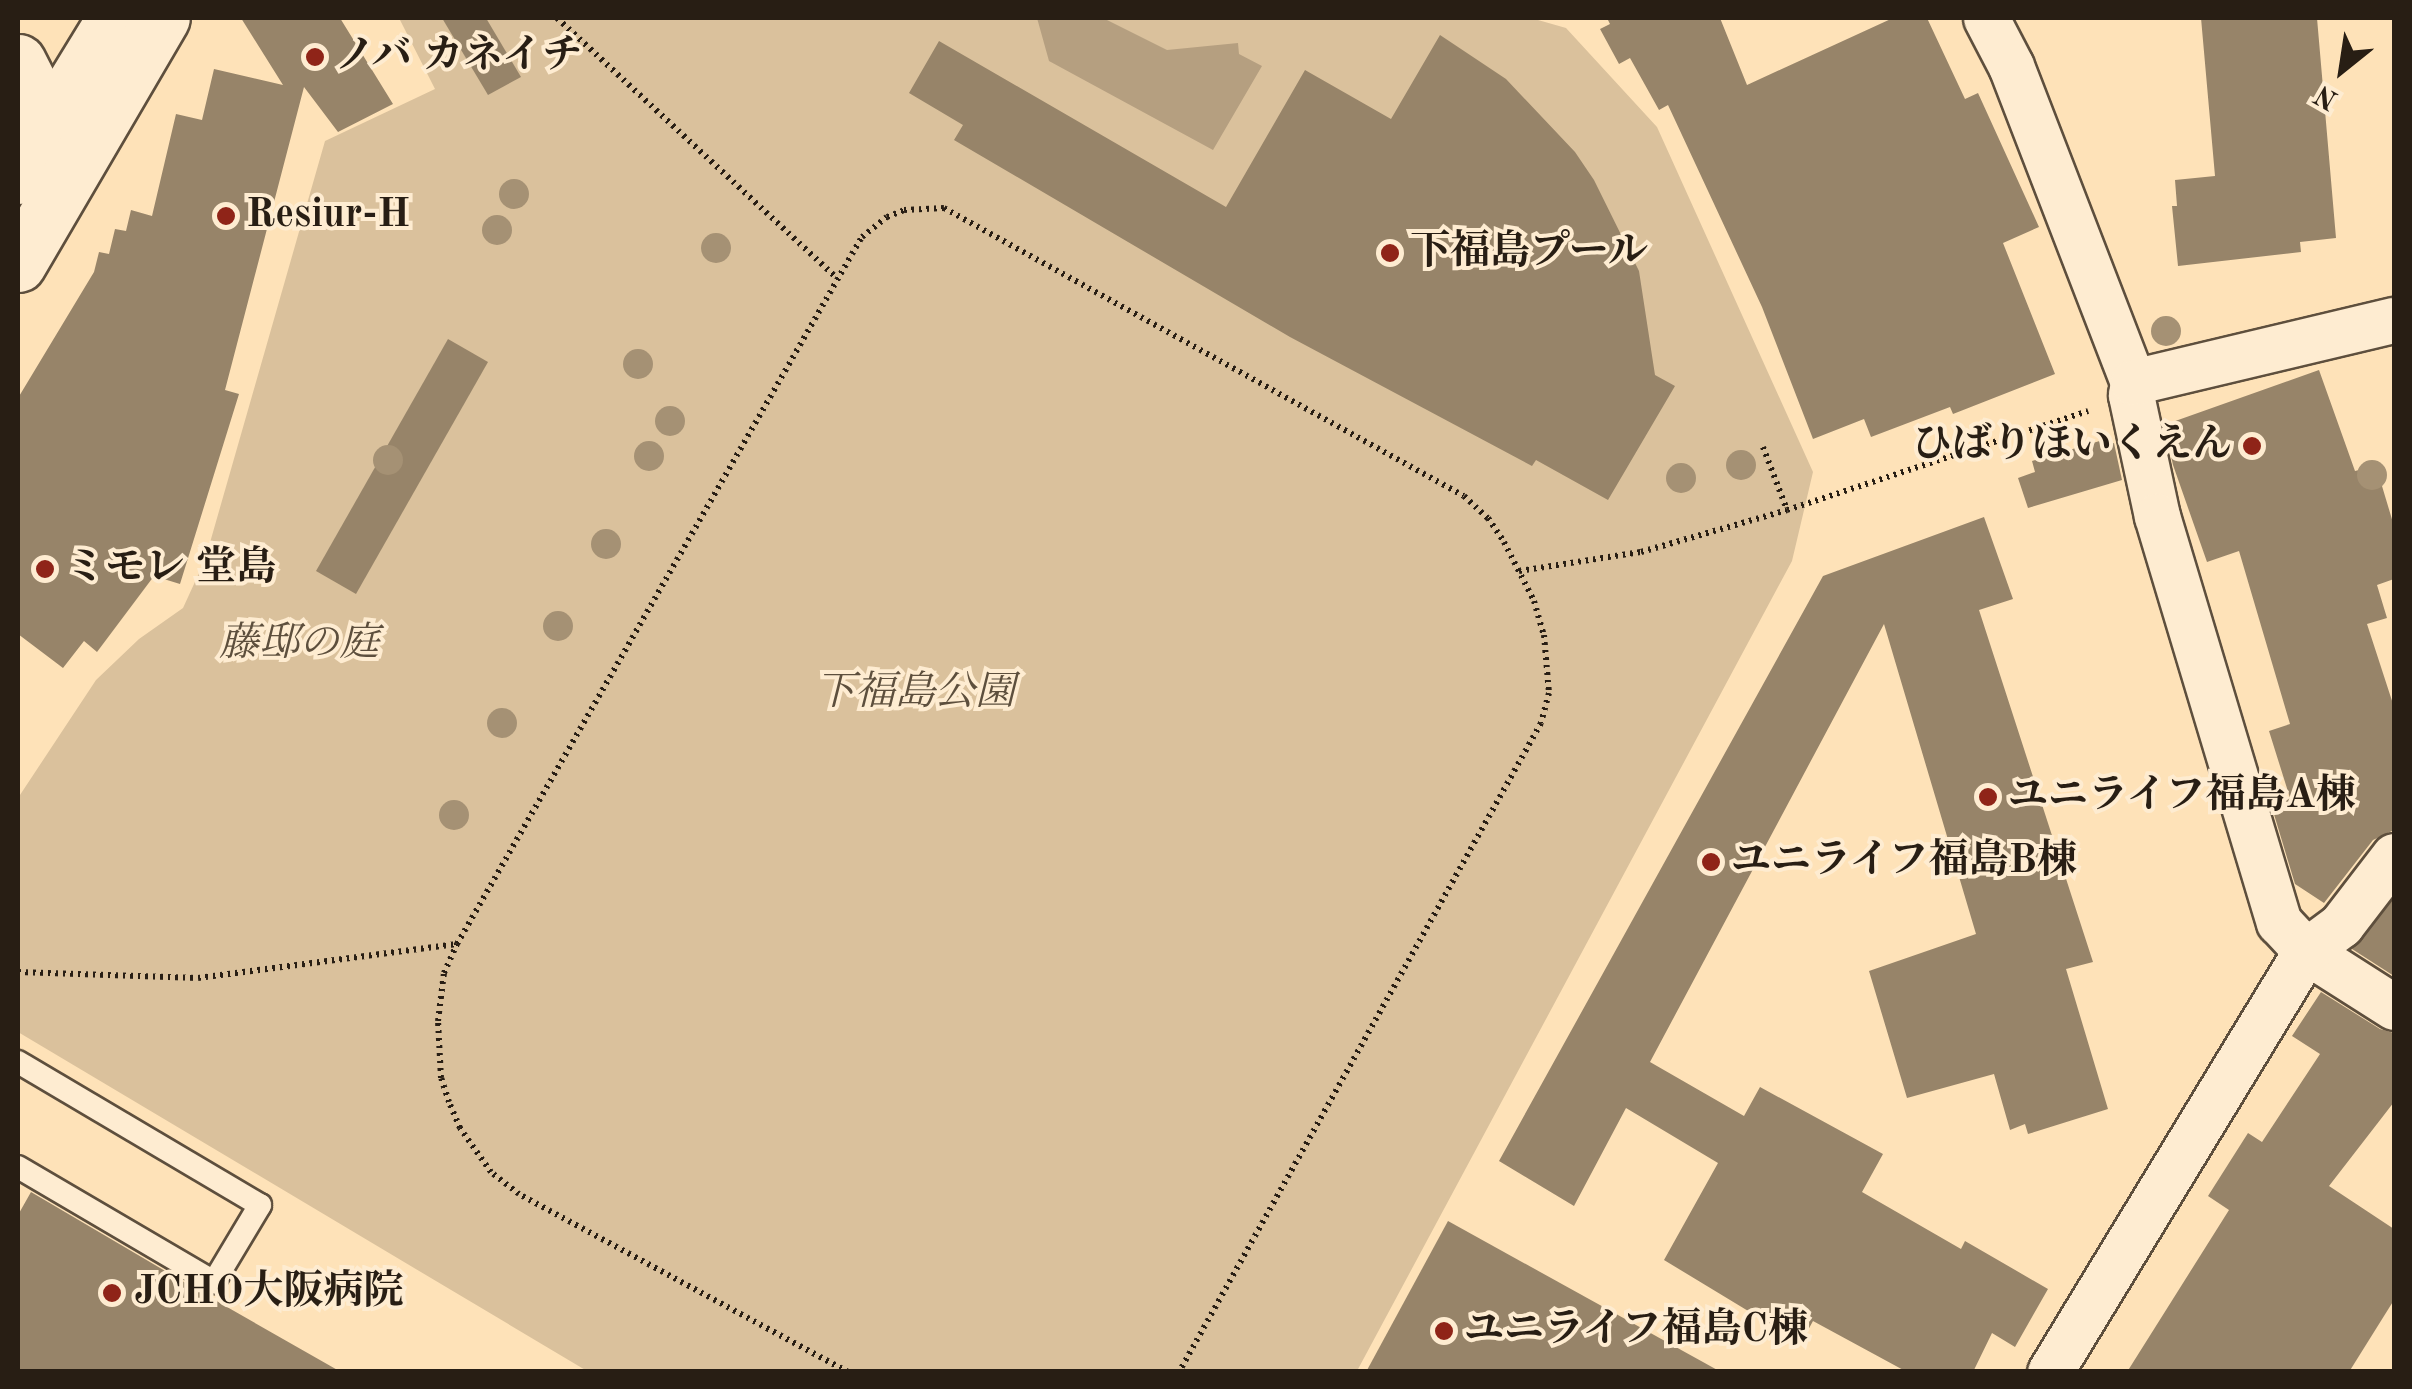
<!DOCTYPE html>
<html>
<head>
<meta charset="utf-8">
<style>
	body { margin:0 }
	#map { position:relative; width:2412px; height:1389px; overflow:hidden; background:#fee2b8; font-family:"Old Standard TT","Noto Serif JP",serif }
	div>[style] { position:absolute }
	.green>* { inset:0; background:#dac19c }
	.water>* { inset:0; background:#b59f80 }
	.building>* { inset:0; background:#978469 }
	.path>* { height:6px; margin-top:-3px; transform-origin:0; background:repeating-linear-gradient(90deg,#281e14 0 2.5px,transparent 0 7.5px) }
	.roads { filter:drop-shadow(2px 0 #5e4f3d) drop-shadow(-2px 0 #5e4f3d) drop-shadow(0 2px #5e4f3d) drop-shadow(0 -2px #5e4f3d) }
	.service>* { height:22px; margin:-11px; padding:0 11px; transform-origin:11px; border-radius:11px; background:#feecd1 }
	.minor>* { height:45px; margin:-22.5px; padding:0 22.5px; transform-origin:22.5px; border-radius:22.5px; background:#feecd1 }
	.tertiary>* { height:55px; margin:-27.5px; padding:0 27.5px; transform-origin:27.5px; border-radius:27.5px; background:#feecd1 }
	.trees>* { width:30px; height:30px; margin:-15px; border-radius:50%; background:#a59174 }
	.dots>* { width:28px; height:28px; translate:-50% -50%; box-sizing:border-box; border:5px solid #feecd1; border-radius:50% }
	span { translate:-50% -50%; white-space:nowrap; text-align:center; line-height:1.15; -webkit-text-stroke:8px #feecd1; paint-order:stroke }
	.poi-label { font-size:40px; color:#281e14; font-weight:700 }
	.left { translate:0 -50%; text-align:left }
	.right { translate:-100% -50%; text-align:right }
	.park-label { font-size:40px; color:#5d4f3d; font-style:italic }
	.frame { position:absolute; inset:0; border:20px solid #281e14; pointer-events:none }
	.north { position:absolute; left:2292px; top:20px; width:100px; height:100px; -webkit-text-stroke:8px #feecd1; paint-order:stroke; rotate:210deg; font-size:28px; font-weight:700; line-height:40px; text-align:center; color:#281e14 }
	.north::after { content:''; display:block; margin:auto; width:35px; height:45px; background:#281e14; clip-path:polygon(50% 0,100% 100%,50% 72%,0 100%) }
</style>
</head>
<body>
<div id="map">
	<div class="green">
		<div style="clip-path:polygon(399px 18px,1531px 18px,1566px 28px,1657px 127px,1813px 472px,1792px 561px,1357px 1371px,587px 1371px,18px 1032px,18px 798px,96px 680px,139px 639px,183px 608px,205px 560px,325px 141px,435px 89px)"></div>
	</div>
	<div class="water">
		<div style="clip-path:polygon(1037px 18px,1103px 18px,1167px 50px,1238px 43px,1239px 54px,1262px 66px,1213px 150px,1049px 61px)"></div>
	</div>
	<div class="building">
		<div style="clip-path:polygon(241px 18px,340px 18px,393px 104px,338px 132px,304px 87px,225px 390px,239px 394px,180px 584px,154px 576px,97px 652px,84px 641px,63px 668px,18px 634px,18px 398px,94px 272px,99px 252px,109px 254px,115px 229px,126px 231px,131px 210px,152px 216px,176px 114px,202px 120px,214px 69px,283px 85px)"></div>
		<div style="clip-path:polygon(442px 18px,486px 18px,521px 77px,488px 95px)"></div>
		<div style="clip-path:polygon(1607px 18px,1720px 18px,1747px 85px,1893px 18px,1927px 18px,1965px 99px,1978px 93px,2039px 227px,2003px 243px,2055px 374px,1953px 414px,1950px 407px,1871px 437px,1864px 419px,1813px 439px,1762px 307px,1668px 105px,1659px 110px,1630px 58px,1619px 64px,1600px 29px,1610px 24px)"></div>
		<div style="clip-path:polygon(2201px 18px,2317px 18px,2336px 238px,2300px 242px,2301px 252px,2178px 266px,2172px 206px,2177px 206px,2175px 180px,2215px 176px)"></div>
		<div style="clip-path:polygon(1440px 35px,1506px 79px,1575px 152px,1594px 180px,1639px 271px,1655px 375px,1675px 386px,1608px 500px,1536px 460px,1532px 466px,1290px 337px,954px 140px,963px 125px,909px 93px,939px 41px,1226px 207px,1305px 70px,1391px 119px)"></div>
		<div style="clip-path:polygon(448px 339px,488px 362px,356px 594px,316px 571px)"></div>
		<div style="clip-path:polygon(2319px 370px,2355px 471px,2376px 466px,2394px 526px,2394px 579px,2377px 585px,2387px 618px,2367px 624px,2394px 707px,2394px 830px,2373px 840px,2324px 903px,2295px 884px,2273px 811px,2272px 805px,2290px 798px,2269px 731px,2290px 724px,2239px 551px,2207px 562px,2173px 465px,2164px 425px)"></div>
		<div style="clip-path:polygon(2103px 440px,2105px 447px,2114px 443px,2122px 480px,2028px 508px,2018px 478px,2035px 472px,2032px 461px)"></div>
		<div style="clip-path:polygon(1984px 517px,2013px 599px,1979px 610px,2093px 962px,2066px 969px,2108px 1109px,2028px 1134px,2025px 1124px,2010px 1130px,1994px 1074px,1907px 1098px,1869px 971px,1976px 934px,1884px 624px,1650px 1062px,1744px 1116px,1760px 1087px,1883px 1154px,1862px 1192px,1961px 1249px,1965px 1241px,2048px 1289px,2015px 1347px,1992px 1333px,1973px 1372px,1907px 1372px,1813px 1321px,1801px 1343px,1664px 1260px,1718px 1163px,1626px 1108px,1574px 1206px,1499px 1161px,1823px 576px)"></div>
		<div style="clip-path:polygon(2394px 898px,2394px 976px,2352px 949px)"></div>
		<div style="clip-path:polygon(2321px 992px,2380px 1029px,2394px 1033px,2394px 1102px,2329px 1186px,2394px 1229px,2394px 1300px,2349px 1372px,2127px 1372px,2229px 1210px,2208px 1196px,2248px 1133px,2262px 1142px,2320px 1054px,2292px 1036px)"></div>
		<div style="clip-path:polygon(31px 1192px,206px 1295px,341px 1372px,18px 1372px,18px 1215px)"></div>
		<div style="clip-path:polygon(1448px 1221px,1721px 1372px,1366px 1372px)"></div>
	</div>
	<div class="path">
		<div style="left:557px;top:18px;width:382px;rotate:42.9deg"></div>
		<div style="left:1763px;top:447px;width:67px;rotate:69.1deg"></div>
		<div style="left:1787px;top:510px;width:317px;rotate:-18.2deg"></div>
		<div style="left:1519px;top:571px;width:123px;rotate:-8.9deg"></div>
		<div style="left:1641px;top:552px;width:152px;rotate:-16deg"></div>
		<div style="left:18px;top:972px;width:180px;rotate:1.9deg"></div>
		<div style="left:198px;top:978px;width:261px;rotate:-7.5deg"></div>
		<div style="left:848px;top:1372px;width:374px;rotate:-151.6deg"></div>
		<div style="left:519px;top:1194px;width:36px;rotate:-142deg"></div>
		<div style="left:491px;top:1172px;width:54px;rotate:-125.2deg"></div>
		<div style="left:460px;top:1128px;width:28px;rotate:-113deg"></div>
		<div style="left:449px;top:1102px;width:25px;rotate:-108deg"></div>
		<div style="left:441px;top:1078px;width:57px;rotate:-93deg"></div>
		<div style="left:438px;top:1021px;width:48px;rotate:-82.9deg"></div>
		<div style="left:444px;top:973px;width:32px;rotate:-66deg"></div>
		<div style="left:457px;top:944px;width:795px;rotate:-60.21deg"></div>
		<div style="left:852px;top:254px;width:20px;rotate:-60deg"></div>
		<div style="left:862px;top:237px;width:32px;rotate:-39deg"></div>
		<div style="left:887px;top:217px;width:18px;rotate:-22deg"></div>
		<div style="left:904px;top:210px;width:40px;rotate:-2.9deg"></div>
		<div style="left:944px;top:208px;width:594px;rotate:28.98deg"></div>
		<div style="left:1464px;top:496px;width:33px;rotate:43deg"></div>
		<div style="left:1488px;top:518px;width:29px;rotate:56deg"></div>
		<div style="left:1504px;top:542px;width:66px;rotate:63deg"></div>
		<div style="left:1534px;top:601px;width:35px;rotate:74deg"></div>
		<div style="left:1544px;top:635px;width:58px;rotate:85.1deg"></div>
		<div style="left:1549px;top:693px;width:31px;rotate:105deg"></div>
		<div style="left:1541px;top:723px;width:743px;rotate:119.15deg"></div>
	</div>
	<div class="roads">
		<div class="service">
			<div style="left:18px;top:1062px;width:281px;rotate:30.6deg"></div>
			<div style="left:260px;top:1205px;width:90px;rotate:120.9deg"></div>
			<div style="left:214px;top:1282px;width:227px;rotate:-149.6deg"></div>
		</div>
		<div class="minor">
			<div style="left:1986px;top:18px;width:54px;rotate:62.5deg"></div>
			<div style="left:2011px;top:66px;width:339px;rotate:68.9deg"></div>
			<div style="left:2133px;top:382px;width:13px;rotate:99deg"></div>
			<div style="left:2131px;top:395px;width:124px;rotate:77.9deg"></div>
			<div style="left:2157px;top:516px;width:424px;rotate:73.3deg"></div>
			<div style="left:2279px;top:922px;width:40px;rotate:47deg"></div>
			<div style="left:2306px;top:951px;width:104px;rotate:32.5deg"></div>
			<div style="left:2133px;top:382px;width:268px;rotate:-13.4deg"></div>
			<div style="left:2050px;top:1372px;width:493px;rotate:-58.7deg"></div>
			<div style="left:2306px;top:951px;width:44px;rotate:-36.6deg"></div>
			<div style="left:2341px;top:925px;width:87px;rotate:-52.5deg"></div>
		</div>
		<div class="tertiary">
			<div style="left:18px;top:62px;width:27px;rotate:63deg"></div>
			<div style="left:30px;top:86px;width:53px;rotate:78.1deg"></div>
			<div style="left:18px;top:176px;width:185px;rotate:-58.5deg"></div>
			<div style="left:18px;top:264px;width:285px;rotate:-59.7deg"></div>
		</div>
	</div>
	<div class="trees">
		<div style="left:514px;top:194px"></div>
		<div style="left:497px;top:230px"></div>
		<div style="left:716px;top:248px"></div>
		<div style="left:2166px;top:331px"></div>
		<div style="left:638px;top:364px"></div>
		<div style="left:670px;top:421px"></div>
		<div style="left:649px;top:456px"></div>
		<div style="left:388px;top:460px"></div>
		<div style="left:1741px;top:465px"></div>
		<div style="left:2372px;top:475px"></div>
		<div style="left:1681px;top:478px"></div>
		<div style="left:606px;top:544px"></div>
		<div style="left:558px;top:626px"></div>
		<div style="left:502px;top:723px"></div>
		<div style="left:454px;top:815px"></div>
	</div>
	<div class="dots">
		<div style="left:315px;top:57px;background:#8f2418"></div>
		<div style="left:226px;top:216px;background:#8f2418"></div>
		<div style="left:1390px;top:253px;background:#8f2418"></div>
		<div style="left:2252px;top:446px;background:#8f2418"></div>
		<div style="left:45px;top:569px;background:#8f2418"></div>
		<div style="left:1988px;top:797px;background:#8f2418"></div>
		<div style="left:1711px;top:862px;background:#8f2418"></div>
		<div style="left:112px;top:1293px;background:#8f2418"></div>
		<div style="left:1444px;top:1331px;background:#8f2418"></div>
	</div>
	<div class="poi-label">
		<span class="left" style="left:335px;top:57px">ノバ カネイチ</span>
		<span class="left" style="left:246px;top:216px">Resiur-H</span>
		<span class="left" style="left:1410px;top:253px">下福島プール</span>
		<span class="right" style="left:2232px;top:446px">ひばりほいくえん</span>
		<span class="left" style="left:65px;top:569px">ミモレ 堂島</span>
		<span class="left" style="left:2008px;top:797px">ユニライフ福島A棟</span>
		<span class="left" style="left:1731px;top:862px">ユニライフ福島B棟</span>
		<span class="left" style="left:134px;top:1293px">JCHO大阪病院</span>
		<span class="left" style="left:1464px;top:1331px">ユニライフ福島C棟</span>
	</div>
	<div class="park-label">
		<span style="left:299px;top:645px">藤邸の庭</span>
		<span style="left:915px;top:694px">下福島公園</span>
	</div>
	<div class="frame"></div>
	<div class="north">N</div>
</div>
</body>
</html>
